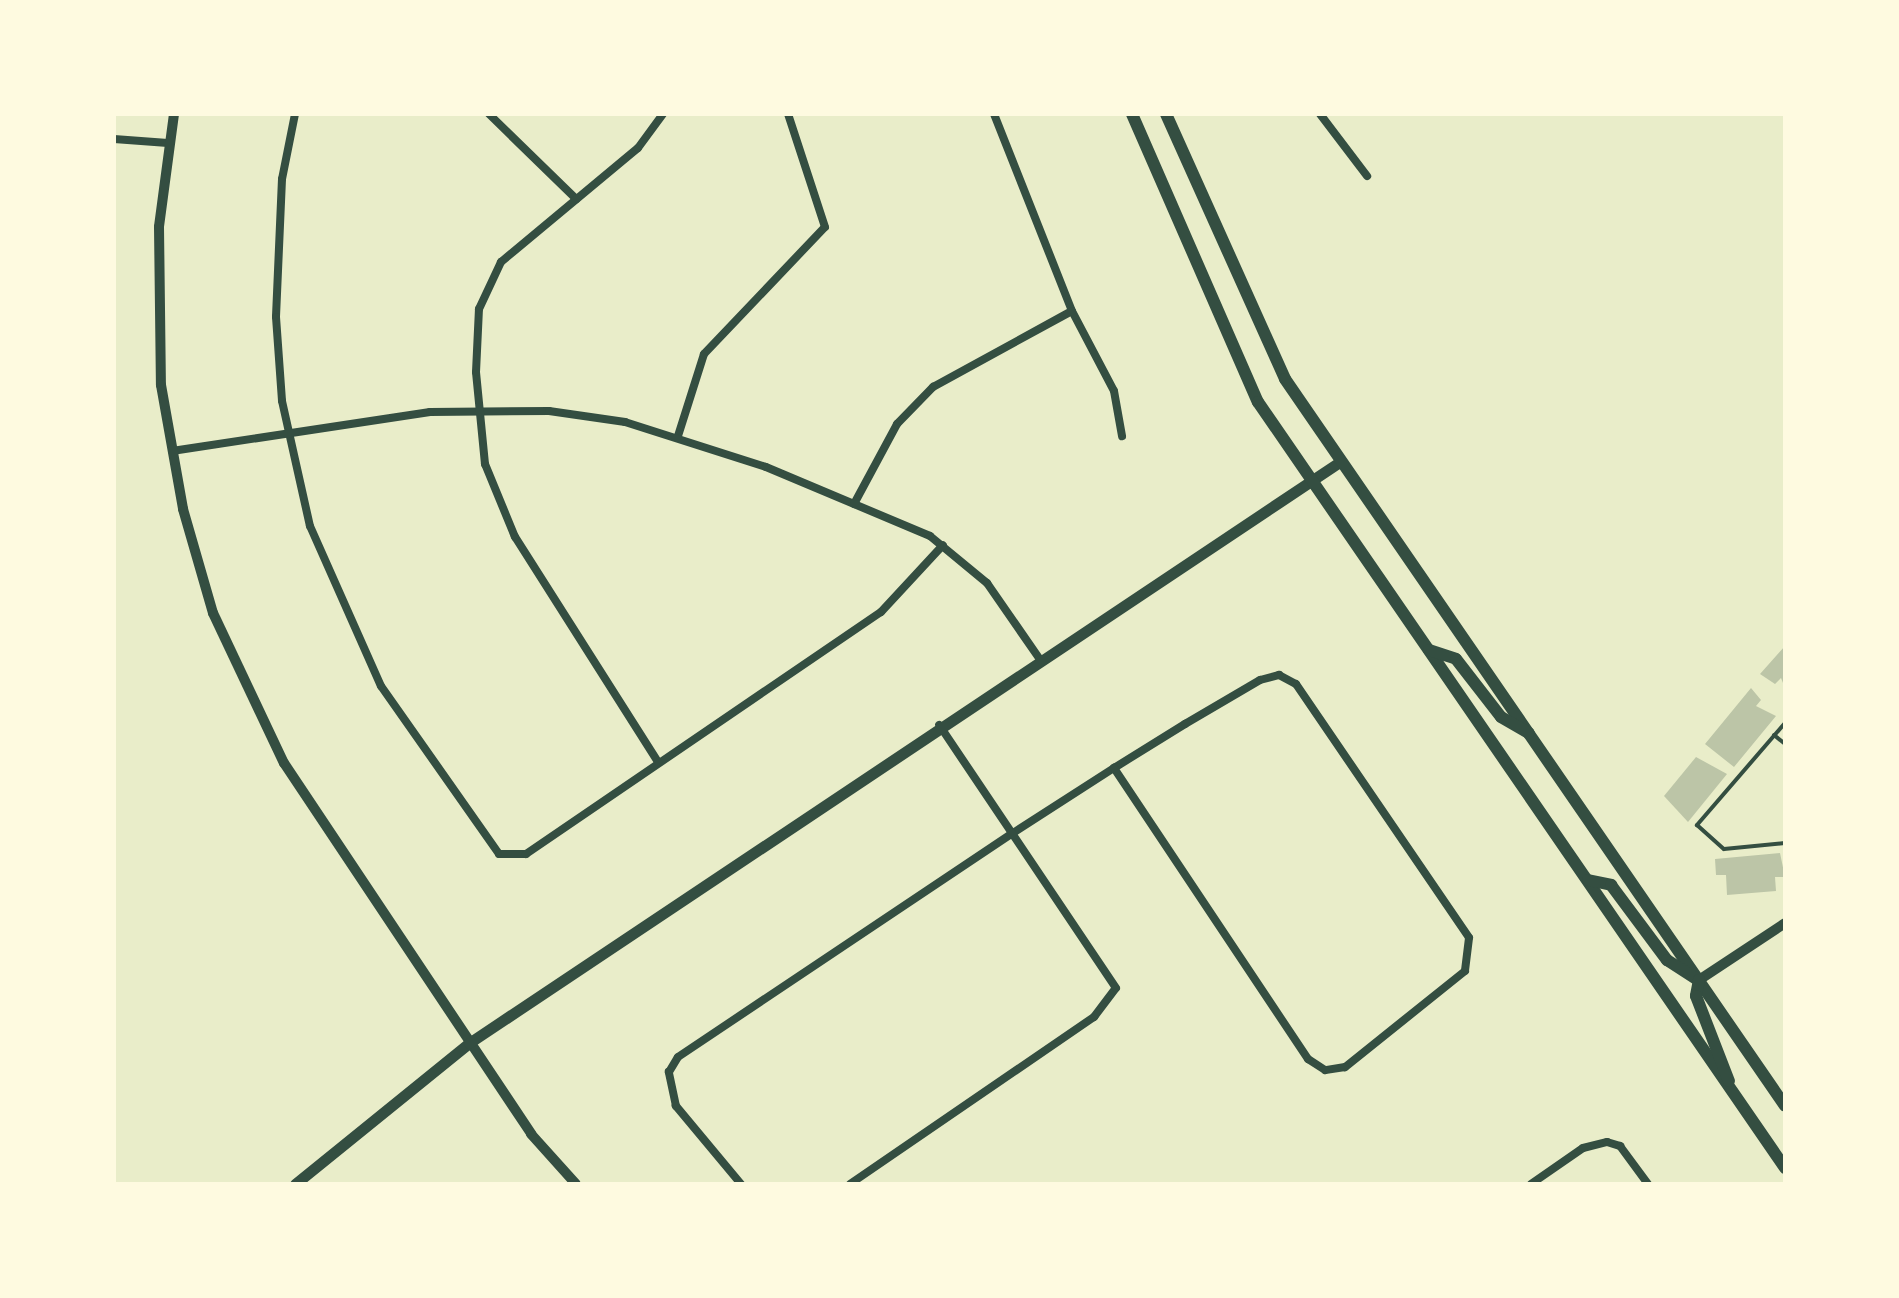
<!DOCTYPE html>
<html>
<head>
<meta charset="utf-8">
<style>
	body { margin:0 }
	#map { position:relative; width:1899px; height:1298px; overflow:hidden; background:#e9edc9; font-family:"Archivo Narrow",sans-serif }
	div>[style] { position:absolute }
	.building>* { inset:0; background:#bcc5a7 }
	.service>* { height:4px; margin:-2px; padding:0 2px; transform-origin:2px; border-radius:2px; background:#344e41 }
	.minor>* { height:8px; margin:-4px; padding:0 4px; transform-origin:4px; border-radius:4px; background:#344e41 }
	.tertiary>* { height:10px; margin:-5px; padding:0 5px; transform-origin:5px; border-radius:5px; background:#344e41 }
	.secondary>* { height:11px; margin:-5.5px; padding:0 5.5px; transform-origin:5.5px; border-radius:5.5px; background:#344e41 }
	.primary>* { height:12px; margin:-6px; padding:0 6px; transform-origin:6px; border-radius:6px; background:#344e41 }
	span { translate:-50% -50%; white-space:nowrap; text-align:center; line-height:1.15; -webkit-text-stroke:6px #fefae0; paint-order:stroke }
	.frame { position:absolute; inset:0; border:116px solid #fefae0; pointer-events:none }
</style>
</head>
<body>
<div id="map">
	<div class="building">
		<div style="clip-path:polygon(1785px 646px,1785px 688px,1781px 678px,1775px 684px,1760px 674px)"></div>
		<div style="clip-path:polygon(1751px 688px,1761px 700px,1756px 706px,1776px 716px,1734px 767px,1705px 744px)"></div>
		<div style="clip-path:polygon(1696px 757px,1727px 774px,1688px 822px,1664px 796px)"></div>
		<div style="clip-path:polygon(1780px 853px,1785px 877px,1775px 877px,1776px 891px,1727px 895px,1726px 875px,1716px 875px,1715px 859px)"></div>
	</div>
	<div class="service">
		<div style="left:1785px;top:723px;width:135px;rotate:130.8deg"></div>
		<div style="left:1697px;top:825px;width:36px;rotate:42deg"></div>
		<div style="left:1724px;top:849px;width:61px;rotate:-5.6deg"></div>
		<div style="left:1774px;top:735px;width:14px;rotate:39deg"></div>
	</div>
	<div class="minor">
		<div style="left:295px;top:114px;width:66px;rotate:101.3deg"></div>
		<div style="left:282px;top:179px;width:138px;rotate:92.5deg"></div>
		<div style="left:276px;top:317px;width:84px;rotate:85.9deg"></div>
		<div style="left:282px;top:401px;width:128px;rotate:77.4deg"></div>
		<div style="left:310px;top:526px;width:175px;rotate:66.1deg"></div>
		<div style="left:381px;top:686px;width:205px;rotate:54.9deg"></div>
		<div style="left:499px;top:854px;width:27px"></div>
		<div style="left:526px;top:854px;width:430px;rotate:-34.3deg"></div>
		<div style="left:881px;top:612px;width:91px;rotate:-47.2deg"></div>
		<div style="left:489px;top:114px;width:122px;rotate:44.3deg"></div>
		<div style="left:994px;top:114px;width:212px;rotate:68.4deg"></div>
		<div style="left:1072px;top:311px;width:90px;rotate:62.3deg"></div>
		<div style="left:1114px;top:391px;width:46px;rotate:79.9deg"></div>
		<div style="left:1320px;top:114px;width:78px;rotate:52.8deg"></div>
		<div style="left:114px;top:139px;width:54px;rotate:4.2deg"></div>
		<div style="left:678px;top:436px;width:86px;rotate:-72.4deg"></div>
		<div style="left:704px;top:354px;width:175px;rotate:-46.4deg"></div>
		<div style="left:825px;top:227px;width:119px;rotate:-108.1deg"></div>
		<div style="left:172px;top:451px;width:261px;rotate:-8.6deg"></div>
		<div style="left:430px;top:412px;width:119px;rotate:-0.5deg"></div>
		<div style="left:549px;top:411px;width:77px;rotate:8.2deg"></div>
		<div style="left:625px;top:422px;width:148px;rotate:17.7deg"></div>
		<div style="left:766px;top:467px;width:178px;rotate:22.8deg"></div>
		<div style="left:930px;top:536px;width:74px;rotate:39.5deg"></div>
		<div style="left:987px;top:583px;width:91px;rotate:55.3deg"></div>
		<div style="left:854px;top:504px;width:91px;rotate:-61.7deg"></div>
		<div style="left:897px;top:424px;width:52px;rotate:-45.8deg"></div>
		<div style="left:933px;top:387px;width:158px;rotate:-28.7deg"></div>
		<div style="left:658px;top:762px;width:267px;rotate:-122.4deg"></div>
		<div style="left:515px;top:537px;width:79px;rotate:-112.3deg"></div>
		<div style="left:485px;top:464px;width:92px;rotate:-95.6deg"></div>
		<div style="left:476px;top:372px;width:63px;rotate:-87.3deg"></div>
		<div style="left:479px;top:309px;width:52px;rotate:-64.9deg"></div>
		<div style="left:501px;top:262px;width:178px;rotate:-39.8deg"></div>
		<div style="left:638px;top:148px;width:42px;rotate:-53.7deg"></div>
		<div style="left:741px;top:1184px;width:102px;rotate:-129.8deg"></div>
		<div style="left:676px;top:1106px;width:35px;rotate:-102deg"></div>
		<div style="left:669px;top:1072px;width:17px;rotate:-59deg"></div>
		<div style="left:678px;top:1057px;width:403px;rotate:-33.8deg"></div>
		<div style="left:1013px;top:833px;width:120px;rotate:-32.8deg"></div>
		<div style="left:1114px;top:768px;width:84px;rotate:-31.8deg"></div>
		<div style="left:1185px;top:724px;width:87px;rotate:-30.4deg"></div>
		<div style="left:1260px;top:680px;width:20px;rotate:-15deg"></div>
		<div style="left:1279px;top:675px;width:19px;rotate:28deg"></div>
		<div style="left:1296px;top:684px;width:307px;rotate:55.7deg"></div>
		<div style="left:1469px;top:938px;width:33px;rotate:97deg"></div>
		<div style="left:1465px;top:971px;width:154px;rotate:141.3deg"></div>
		<div style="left:1345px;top:1067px;width:20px;rotate:171deg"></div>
		<div style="left:1325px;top:1070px;width:20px;rotate:-147deg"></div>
		<div style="left:1308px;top:1059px;width:350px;rotate:-123.7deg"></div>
		<div style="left:850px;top:1184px;width:296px;rotate:-34.4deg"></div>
		<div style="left:1094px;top:1017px;width:36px;rotate:-53deg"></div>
		<div style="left:1116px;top:988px;width:317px;rotate:-123.9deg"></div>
		<div style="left:1531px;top:1184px;width:63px;rotate:-34.7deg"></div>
		<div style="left:1583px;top:1148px;width:25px;rotate:-14deg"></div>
		<div style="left:1607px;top:1142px;width:14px;rotate:17deg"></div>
		<div style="left:1620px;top:1146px;width:47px;rotate:53.6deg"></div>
	</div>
	<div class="tertiary">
		<div style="left:174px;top:114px;width:114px;rotate:97.6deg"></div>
		<div style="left:159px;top:227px;width:158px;rotate:89.3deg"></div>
		<div style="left:161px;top:385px;width:126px;rotate:79.9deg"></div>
		<div style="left:183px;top:509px;width:108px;rotate:73.9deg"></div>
		<div style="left:213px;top:613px;width:166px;rotate:64.7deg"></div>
		<div style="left:284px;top:763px;width:446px;rotate:56.3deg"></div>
		<div style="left:531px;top:1134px;width:67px;rotate:48deg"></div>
		<div style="left:1699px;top:980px;width:103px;rotate:-33.5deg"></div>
	</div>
	<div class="secondary">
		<div style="left:295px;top:1184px;width:224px;rotate:-39deg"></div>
		<div style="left:469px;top:1043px;width:1048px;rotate:-33.72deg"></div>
	</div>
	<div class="primary">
		<div style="left:1132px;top:114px;width:314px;rotate:66.4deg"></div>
		<div style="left:1258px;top:402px;width:930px;rotate:55.47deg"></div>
		<div style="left:1166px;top:114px;width:290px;rotate:65.8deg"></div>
		<div style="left:1285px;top:379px;width:882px;rotate:55.48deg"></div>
		<div style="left:1429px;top:650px;width:28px;rotate:18deg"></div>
		<div style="left:1456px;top:659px;width:73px;rotate:52.2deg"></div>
		<div style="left:1501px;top:717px;width:32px;rotate:30deg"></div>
		<div style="left:1588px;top:880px;width:24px;rotate:12deg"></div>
		<div style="left:1611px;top:885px;width:94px;rotate:53.3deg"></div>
		<div style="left:1667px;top:960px;width:35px;rotate:33deg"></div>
		<div style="left:1699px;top:980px;width:16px;rotate:101deg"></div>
		<div style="left:1696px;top:996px;width:91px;rotate:68.8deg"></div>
	</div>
	<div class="frame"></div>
</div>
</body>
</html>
